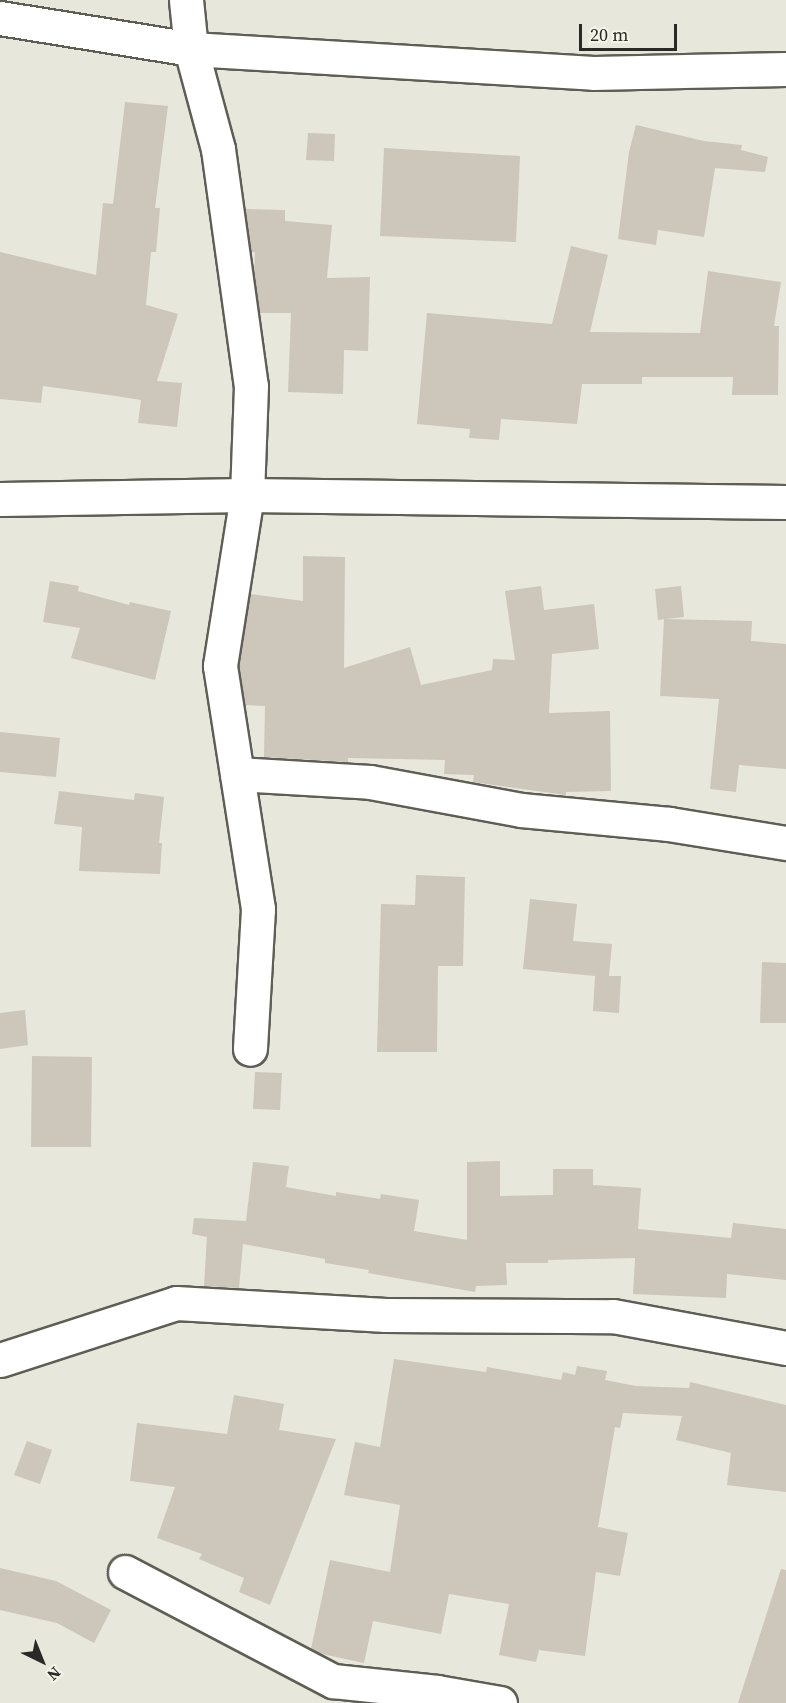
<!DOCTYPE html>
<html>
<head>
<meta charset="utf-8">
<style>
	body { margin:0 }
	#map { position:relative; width:786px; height:1703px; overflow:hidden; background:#e8e7db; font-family:"Source Serif 4",serif }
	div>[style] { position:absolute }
	.building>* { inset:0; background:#ccc6bb }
	.roads { filter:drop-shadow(2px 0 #5f5e54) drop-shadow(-2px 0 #5f5e54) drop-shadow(0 2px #5f5e54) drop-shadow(0 -2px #5f5e54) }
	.minor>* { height:33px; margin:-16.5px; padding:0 16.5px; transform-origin:16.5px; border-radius:16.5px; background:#fff }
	span { translate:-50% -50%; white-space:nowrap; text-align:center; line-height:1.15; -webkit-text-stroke:4.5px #f6f4e8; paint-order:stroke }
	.north { position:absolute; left:12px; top:1631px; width:60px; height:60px; -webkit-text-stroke:4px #f6f4e8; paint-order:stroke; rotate:137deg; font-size:16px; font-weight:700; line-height:24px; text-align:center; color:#2a2925 }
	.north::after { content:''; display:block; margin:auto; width:21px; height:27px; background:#2a2925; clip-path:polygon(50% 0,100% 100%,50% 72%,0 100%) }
	.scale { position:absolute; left:579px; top:24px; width:98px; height:27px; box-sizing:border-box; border:3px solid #2a2925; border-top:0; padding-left:8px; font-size:18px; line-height:21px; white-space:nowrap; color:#2a2925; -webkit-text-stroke:4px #f6f4e8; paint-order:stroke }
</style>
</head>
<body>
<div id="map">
	<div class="building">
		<div style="clip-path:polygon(125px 102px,168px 106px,155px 208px,160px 208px,156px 252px,151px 252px,146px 305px,178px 314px,157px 381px,182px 383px,177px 427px,138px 423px,141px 400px,116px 396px,43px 386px,41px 403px,0 399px,0 252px,96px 275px,103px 203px,113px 204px)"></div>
		<div style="clip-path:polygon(636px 125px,704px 141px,742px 145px,741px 150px,768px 157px,765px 172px,715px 168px,704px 237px,658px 230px,656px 245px,618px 239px,629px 152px)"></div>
		<div style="clip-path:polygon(308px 133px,335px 134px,334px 161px,306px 160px)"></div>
		<div style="clip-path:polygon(384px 148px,520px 156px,516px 242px,380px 236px)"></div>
		<div style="clip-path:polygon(245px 209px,285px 210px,285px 221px,332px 225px,327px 278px,370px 277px,368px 351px,344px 350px,343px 394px,288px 392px,291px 313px,260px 313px,254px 272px,255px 252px,251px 252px)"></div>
		<div style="clip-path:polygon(571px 246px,608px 255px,590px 332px,700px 333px,708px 271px,781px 282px,774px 326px,779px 326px,778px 395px,732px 395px,733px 377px,642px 377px,642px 384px,582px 384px,577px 424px,501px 419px,499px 440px,469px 438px,470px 429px,417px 424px,427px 313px,552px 324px)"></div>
		<div style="clip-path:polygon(303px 556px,345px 557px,344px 668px,410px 647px,421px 685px,492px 670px,493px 659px,515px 660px,505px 591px,541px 586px,544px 610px,594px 604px,599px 649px,552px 654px,549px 713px,610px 711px,611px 791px,566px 792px,566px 795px,473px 782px,474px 775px,444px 774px,445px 760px,348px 758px,348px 762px,264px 757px,265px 706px,245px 705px,239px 666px,250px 594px,303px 601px)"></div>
		<div style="clip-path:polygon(50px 581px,79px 586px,78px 591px,129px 605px,130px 602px,171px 611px,155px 680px,71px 658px,80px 628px,43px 622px)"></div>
		<div style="clip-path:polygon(681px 586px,684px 617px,665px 619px,752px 621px,751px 641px,786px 644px,786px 769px,739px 765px,736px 792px,710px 789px,719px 699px,660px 696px,664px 619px,658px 620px,655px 589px)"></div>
		<div style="clip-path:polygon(0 732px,60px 738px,56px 777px,0 772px)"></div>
		<div style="clip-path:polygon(59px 791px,134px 800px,135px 793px,164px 797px,159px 843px,162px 843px,160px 874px,79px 871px,82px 827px,54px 824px)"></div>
		<div style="clip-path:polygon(416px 875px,465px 877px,463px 966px,438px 966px,437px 1052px,377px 1052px,381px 904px,415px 905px)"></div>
		<div style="clip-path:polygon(530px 899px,577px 904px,573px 941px,612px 944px,609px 976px,621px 976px,619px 1013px,593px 1011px,595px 976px,523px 969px)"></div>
		<div style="clip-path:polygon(762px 962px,786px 963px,786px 1023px,760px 1023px)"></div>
		<div style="clip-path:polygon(25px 1010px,28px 1045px,0 1049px,0 1013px)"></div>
		<div style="clip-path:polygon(32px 1056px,92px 1057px,91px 1147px,31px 1147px)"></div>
		<div style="clip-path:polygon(255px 1072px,282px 1073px,280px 1110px,253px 1109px)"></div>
		<div style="clip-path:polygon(500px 1161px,500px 1196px,553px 1195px,553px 1169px,593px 1169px,593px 1185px,641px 1188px,638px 1229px,731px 1238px,733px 1223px,786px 1229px,786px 1280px,727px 1274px,726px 1298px,633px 1294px,635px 1258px,548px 1260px,548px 1263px,506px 1263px,507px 1285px,476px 1286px,475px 1292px,368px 1273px,369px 1270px,325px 1263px,325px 1259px,243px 1244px,239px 1288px,204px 1286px,207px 1237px,192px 1234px,194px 1218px,246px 1221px,253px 1162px,289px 1166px,286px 1187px,336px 1196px,336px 1192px,380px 1199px,381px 1194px,419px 1200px,414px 1231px,467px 1240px,467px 1162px)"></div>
		<div style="clip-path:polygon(394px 1359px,486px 1372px,487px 1367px,561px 1380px,563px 1372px,575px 1375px,577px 1366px,607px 1371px,605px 1380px,636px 1386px,689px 1388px,690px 1382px,786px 1405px,786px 1492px,727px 1485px,731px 1453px,676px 1440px,682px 1416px,623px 1413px,620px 1428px,615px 1427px,598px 1527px,628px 1533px,620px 1576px,596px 1572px,585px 1656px,539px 1650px,536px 1662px,499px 1655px,509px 1604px,449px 1594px,441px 1634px,373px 1621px,364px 1663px,322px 1654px,311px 1649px,330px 1560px,390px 1572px,400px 1505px,344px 1495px,355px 1442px,380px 1447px)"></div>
		<div style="clip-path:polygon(234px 1395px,284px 1404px,279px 1430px,336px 1439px,270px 1605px,239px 1592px,244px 1578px,199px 1559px,202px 1554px,157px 1538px,175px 1487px,130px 1481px,137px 1423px,227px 1434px)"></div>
		<div style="clip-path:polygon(27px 1441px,52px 1450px,40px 1484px,14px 1475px)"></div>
		<div style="clip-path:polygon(0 1568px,56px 1581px,111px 1610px,94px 1643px,57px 1623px,0 1610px)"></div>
		<div style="clip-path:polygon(781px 1569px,786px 1570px,786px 1703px,738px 1703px)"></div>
	</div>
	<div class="roads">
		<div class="minor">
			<div style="left:186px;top:0;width:49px;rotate:84.2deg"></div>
			<div style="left:191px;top:49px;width:104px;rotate:74.9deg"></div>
			<div style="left:218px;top:149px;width:239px;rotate:82.1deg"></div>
			<div style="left:251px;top:386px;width:109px;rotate:92.1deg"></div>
			<div style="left:247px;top:495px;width:173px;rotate:99deg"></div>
			<div style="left:220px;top:666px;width:246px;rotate:81.1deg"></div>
			<div style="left:258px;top:909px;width:140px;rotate:93.3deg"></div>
			<div style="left:0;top:18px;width:193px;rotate:9.2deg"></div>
			<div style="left:191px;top:49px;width:403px;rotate:3.4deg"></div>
			<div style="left:593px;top:73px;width:193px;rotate:-1.2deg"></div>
			<div style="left:0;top:499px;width:247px;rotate:-0.9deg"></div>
			<div style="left:247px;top:495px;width:539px;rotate:0.74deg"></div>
			<div style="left:237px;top:774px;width:133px;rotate:3.4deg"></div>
			<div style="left:370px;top:782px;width:154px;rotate:10.5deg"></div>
			<div style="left:521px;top:810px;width:149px;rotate:5.4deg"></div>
			<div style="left:669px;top:824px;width:119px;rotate:9.2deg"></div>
			<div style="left:0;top:1360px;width:185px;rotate:-17.9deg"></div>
			<div style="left:176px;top:1303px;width:210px;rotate:3.3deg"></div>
			<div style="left:386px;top:1315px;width:227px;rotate:0.3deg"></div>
			<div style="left:613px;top:1316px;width:176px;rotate:10.5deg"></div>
			<div style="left:125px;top:1572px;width:235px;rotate:27.7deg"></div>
			<div style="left:333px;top:1681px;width:105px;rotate:6deg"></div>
			<div style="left:437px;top:1692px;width:64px;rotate:9.9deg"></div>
		</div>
	</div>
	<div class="north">N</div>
	<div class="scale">20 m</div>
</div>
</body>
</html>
